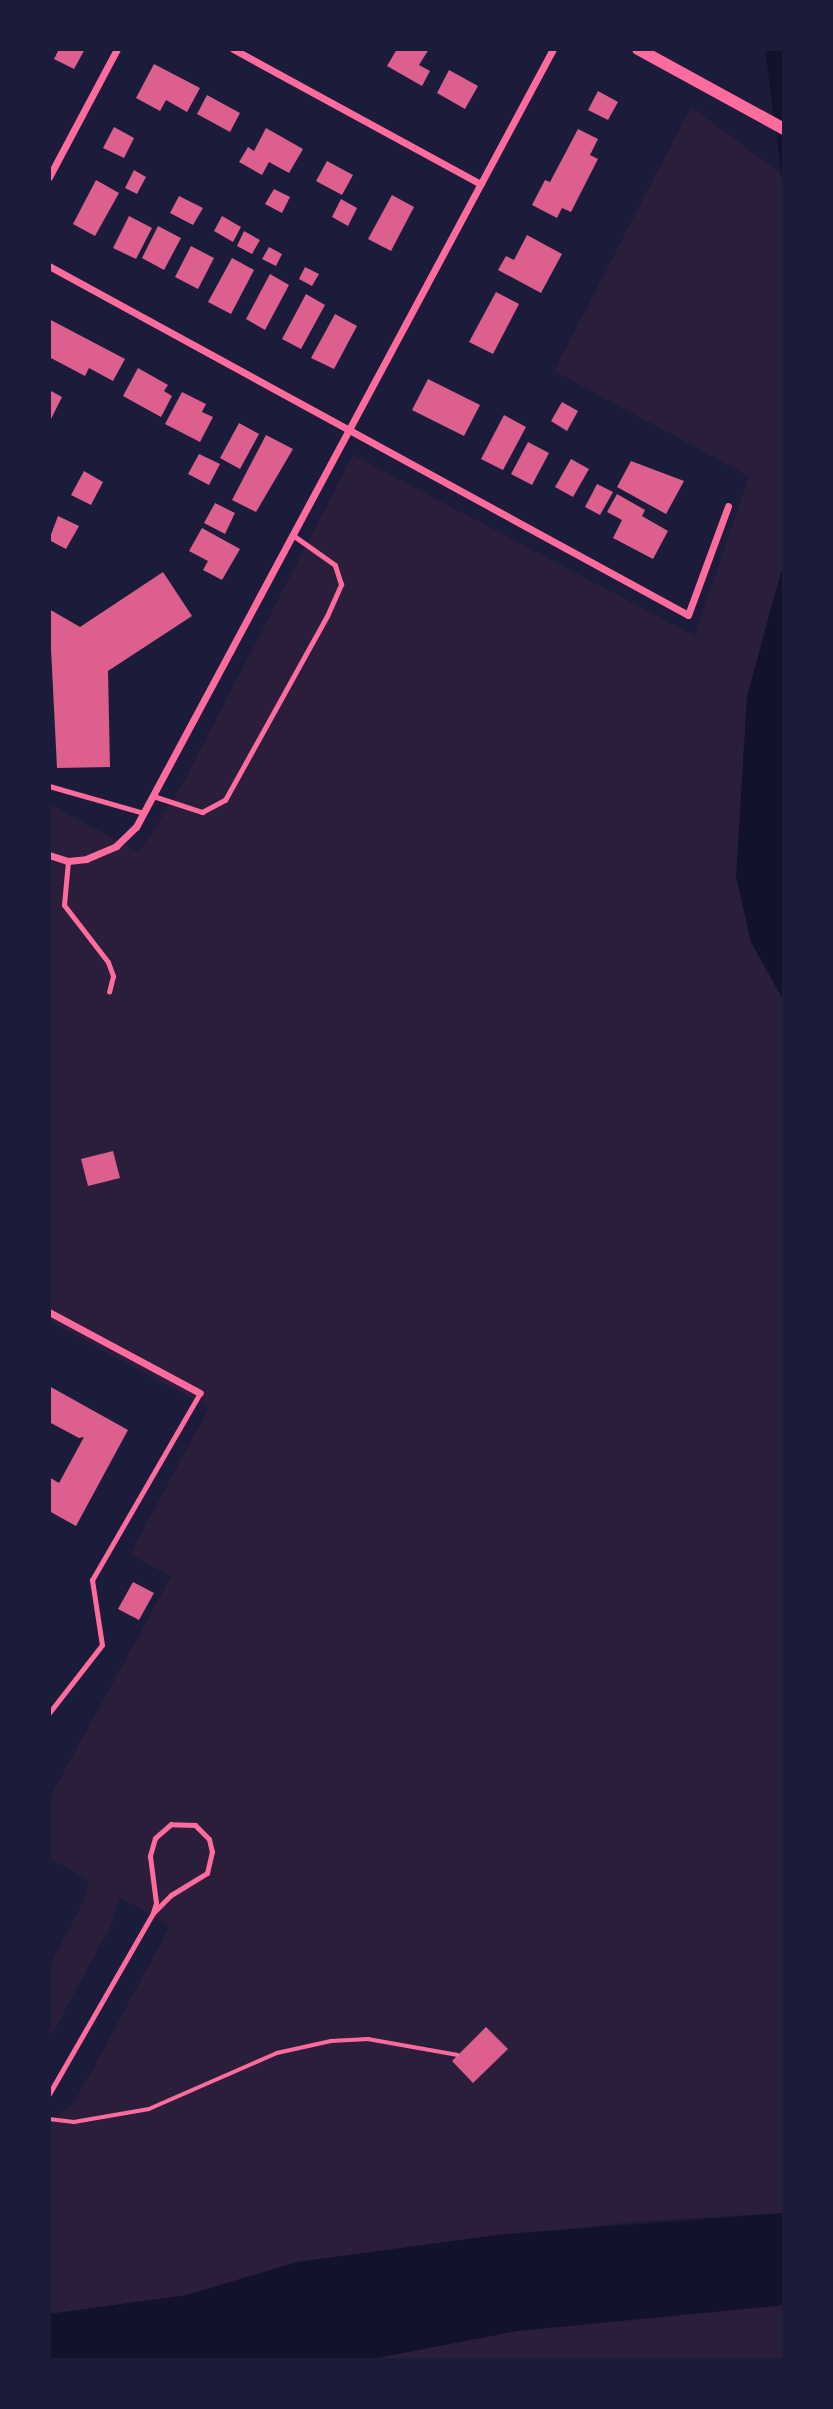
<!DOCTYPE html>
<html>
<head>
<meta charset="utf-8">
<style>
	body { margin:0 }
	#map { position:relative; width:833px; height:2409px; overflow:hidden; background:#1b1b3a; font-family:"Asap Condensed",sans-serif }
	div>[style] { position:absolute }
	.green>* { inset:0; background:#2a1e3b }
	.water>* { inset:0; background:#12122b }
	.building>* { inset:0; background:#dd5f8e }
	.path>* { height:3.5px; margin:-1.75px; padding:0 1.75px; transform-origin:1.75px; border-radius:1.75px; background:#ff6b9d }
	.service>* { height:5px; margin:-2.5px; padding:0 2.5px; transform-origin:2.5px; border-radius:2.5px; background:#ff6b9d }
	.minor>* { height:7px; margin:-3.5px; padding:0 3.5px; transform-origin:3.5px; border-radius:3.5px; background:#ff6b9d }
	.tertiary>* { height:12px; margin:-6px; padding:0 6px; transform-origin:6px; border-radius:6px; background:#ff6b9d }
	span { translate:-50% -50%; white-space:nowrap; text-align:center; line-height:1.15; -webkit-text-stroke:7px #1b1b3a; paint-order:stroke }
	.frame { position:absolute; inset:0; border:51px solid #1b1b3a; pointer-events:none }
</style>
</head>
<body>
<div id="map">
	<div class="green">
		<div style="clip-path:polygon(691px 107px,781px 174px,784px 195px,784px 563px,761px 641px,751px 942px,784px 1001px,784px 2213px,639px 2221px,297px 2262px,187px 2295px,49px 2314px,49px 2122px,72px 2104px,86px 2082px,170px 1926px,119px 1897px,112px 1923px,49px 2040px,49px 1967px,84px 1900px,88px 1880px,49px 1858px,49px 1799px,171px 1577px,130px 1554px,209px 1408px,49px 1321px,49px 804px,139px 852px,180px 789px,353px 455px,695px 636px,749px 476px,554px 371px)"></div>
		<div style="clip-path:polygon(784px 2305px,784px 2360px,367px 2360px,517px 2331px)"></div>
	</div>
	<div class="water">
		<div style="clip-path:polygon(765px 49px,784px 49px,784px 195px,770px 87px)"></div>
		<div style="clip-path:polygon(784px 563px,784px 1001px,751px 942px,736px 876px,747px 696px)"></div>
		<div style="clip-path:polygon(784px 2213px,784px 2305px,517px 2331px,367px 2360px,49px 2360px,49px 2314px,187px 2295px,297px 2262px,504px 2234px)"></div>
	</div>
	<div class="building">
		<div style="clip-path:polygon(59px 49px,85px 49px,74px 69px,54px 59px)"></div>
		<div style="clip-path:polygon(397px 49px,429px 49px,419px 65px,430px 71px,422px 86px,387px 66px)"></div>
		<div style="clip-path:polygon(154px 64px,200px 88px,187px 112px,166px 100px,160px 111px,136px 98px)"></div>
		<div style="clip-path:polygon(449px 70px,478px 86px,465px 109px,437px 93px)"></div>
		<div style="clip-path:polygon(598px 91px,618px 102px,608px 120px,588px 110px)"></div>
		<div style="clip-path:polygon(207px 95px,240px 113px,230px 132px,197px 114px)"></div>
		<div style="clip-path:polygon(114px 127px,134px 138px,124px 158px,103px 148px)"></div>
		<div style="clip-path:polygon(266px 128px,303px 149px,289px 173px,269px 162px,262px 175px,239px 162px,248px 147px,254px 151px)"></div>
		<div style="clip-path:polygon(578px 129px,598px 139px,590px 155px,598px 159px,571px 212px,562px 208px,557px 218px,532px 205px,545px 180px,550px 182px)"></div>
		<div style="clip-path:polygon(327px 161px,353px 175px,342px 195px,316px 181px)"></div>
		<div style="clip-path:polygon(134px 170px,146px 177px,137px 194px,125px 188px)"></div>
		<div style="clip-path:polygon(96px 180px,119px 193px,95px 236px,73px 224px)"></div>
		<div style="clip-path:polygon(274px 189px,290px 197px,282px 213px,265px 204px)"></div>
		<div style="clip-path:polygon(392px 195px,414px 207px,391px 251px,368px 239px)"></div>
		<div style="clip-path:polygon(179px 196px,203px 208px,193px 225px,170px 213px)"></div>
		<div style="clip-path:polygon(341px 199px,357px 208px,348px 226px,332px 217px)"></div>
		<div style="clip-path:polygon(129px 216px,152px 228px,136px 259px,113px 248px)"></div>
		<div style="clip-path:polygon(222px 216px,241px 227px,233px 242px,214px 231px)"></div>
		<div style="clip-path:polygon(158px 226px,181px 238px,164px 270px,142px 258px)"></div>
		<div style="clip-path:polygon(244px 231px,260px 240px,252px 254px,237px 246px)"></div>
		<div style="clip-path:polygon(527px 235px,562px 254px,541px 293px,498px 270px,506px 256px,514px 260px)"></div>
		<div style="clip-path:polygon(191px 246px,214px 258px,198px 289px,175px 277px)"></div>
		<div style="clip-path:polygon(269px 247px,282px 254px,276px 266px,262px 259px)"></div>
		<div style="clip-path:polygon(232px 258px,254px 270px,231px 314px,208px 302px)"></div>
		<div style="clip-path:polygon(305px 267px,319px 274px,312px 286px,299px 279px)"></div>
		<div style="clip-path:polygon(270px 274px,289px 285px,265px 330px,246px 319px)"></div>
		<div style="clip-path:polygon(496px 292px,519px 304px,493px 354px,469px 342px)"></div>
		<div style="clip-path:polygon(306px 294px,325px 305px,301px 349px,282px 339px)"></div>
		<div style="clip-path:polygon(335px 314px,357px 326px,334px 369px,311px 358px)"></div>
		<div style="clip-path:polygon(49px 319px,125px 359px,113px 381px,89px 368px,85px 376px,49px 357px)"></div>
		<div style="clip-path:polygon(138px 368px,168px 385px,164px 391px,172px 396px,161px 417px,123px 396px)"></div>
		<div style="clip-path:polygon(428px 379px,480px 405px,464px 436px,412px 410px)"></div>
		<div style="clip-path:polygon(51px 391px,62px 397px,49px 423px,49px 394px)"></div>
		<div style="clip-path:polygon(182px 392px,206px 404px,202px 412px,213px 417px,200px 442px,165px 424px)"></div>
		<div style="clip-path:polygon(562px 402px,578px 411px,567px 431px,551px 421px)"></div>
		<div style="clip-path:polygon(504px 415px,526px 427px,503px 470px,481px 459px)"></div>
		<div style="clip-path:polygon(239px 423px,259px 434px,240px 469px,220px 458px)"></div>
		<div style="clip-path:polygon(266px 435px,293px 449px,256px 512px,232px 500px)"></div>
		<div style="clip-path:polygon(528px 442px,549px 453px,532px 485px,511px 474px)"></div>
		<div style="clip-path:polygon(199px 454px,220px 464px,209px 485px,188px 474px)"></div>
		<div style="clip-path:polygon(571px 459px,589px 469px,573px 497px,555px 487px)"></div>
		<div style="clip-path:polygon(631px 461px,684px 481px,666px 514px,617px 487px)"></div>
		<div style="clip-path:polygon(84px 471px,103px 482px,91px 505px,71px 495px)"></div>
		<div style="clip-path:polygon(597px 484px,613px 492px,600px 515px,585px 507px)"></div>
		<div style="clip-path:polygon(617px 494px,645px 510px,642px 516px,668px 531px,653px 559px,613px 538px,622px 520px,607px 512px)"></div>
		<div style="clip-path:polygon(215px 503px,235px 513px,225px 534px,204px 523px)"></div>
		<div style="clip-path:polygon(58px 516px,79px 526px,66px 549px,49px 540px)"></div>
		<div style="clip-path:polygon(202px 528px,240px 549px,222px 580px,203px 570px,208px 561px,189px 551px)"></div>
		<div style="clip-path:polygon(163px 572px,192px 616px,108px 671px,110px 767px,57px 768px,49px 609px,80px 627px)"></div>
		<div style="clip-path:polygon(113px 1151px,120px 1178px,88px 1186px,81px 1159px)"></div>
		<div style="clip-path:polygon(49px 1386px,128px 1430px,76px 1526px,49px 1511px,49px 1477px,59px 1483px,84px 1437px,79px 1438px,49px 1422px)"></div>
		<div style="clip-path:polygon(133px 1582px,154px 1593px,139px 1620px,118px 1609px)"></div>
		<div style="clip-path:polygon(486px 2027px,508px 2049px,473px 2083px,452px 2061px)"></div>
	</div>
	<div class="path">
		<div style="left:49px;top:2119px;width:25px;rotate:7deg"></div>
		<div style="left:74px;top:2122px;width:76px;rotate:-9.8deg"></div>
		<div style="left:149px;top:2109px;width:140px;rotate:-23.6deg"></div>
		<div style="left:277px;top:2053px;width:55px;rotate:-12.5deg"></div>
		<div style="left:331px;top:2041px;width:37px;rotate:-3deg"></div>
		<div style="left:368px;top:2039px;width:91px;rotate:10.1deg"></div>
	</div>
	<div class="service">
		<div style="left:49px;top:786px;width:99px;rotate:15.9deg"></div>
		<div style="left:153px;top:796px;width:52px;rotate:18.1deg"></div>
		<div style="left:202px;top:812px;width:26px;rotate:-28deg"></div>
		<div style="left:225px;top:800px;width:210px;rotate:-61deg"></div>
		<div style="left:327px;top:616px;width:35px;rotate:-66deg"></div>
		<div style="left:341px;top:584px;width:20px;rotate:-108deg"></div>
		<div style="left:335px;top:565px;width:50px;rotate:-144.7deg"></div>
		<div style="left:68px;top:861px;width:44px;rotate:95.2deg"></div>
		<div style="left:64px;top:905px;width:72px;rotate:52.3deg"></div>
		<div style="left:108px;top:962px;width:15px;rotate:70deg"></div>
		<div style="left:113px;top:976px;width:16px;rotate:104deg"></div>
		<div style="left:49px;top:1713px;width:86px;rotate:-52.1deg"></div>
		<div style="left:102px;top:1645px;width:66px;rotate:-98.7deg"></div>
		<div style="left:92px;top:1580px;width:216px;rotate:-60deg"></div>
		<div style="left:49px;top:2094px;width:209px;rotate:-60.1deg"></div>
		<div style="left:153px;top:1913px;width:25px;rotate:-45deg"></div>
		<div style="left:171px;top:1895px;width:42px;rotate:-31.4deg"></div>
		<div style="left:207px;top:1873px;width:22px;rotate:-77deg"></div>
		<div style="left:212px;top:1852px;width:13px;rotate:-103deg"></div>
		<div style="left:209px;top:1839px;width:20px;rotate:-135deg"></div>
		<div style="left:195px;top:1825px;width:24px;rotate:-178deg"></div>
		<div style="left:171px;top:1824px;width:21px;rotate:139deg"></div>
		<div style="left:155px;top:1838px;width:19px;rotate:106deg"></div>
		<div style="left:150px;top:1856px;width:47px;rotate:82.7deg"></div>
		<div style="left:156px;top:1903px;width:10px;rotate:107deg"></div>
	</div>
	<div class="minor">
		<div style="left:233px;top:49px;width:282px;rotate:28.6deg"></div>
		<div style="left:49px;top:177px;width:145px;rotate:-62deg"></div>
		<div style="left:49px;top:266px;width:728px;rotate:28.64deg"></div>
		<div style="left:688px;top:615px;width:116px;rotate:-69.8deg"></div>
		<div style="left:49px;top:855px;width:20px;rotate:18deg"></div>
		<div style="left:68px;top:861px;width:18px;rotate:-6deg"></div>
		<div style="left:86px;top:859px;width:33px;rotate:-23deg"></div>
		<div style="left:116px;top:846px;width:28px;rotate:-44deg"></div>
		<div style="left:136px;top:827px;width:883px;rotate:-61.81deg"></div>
		<div style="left:49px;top:1312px;width:171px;rotate:28.2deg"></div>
	</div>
	<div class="tertiary">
		<div style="left:638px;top:49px;width:166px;rotate:28.7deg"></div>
	</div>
	<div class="frame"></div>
</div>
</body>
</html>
